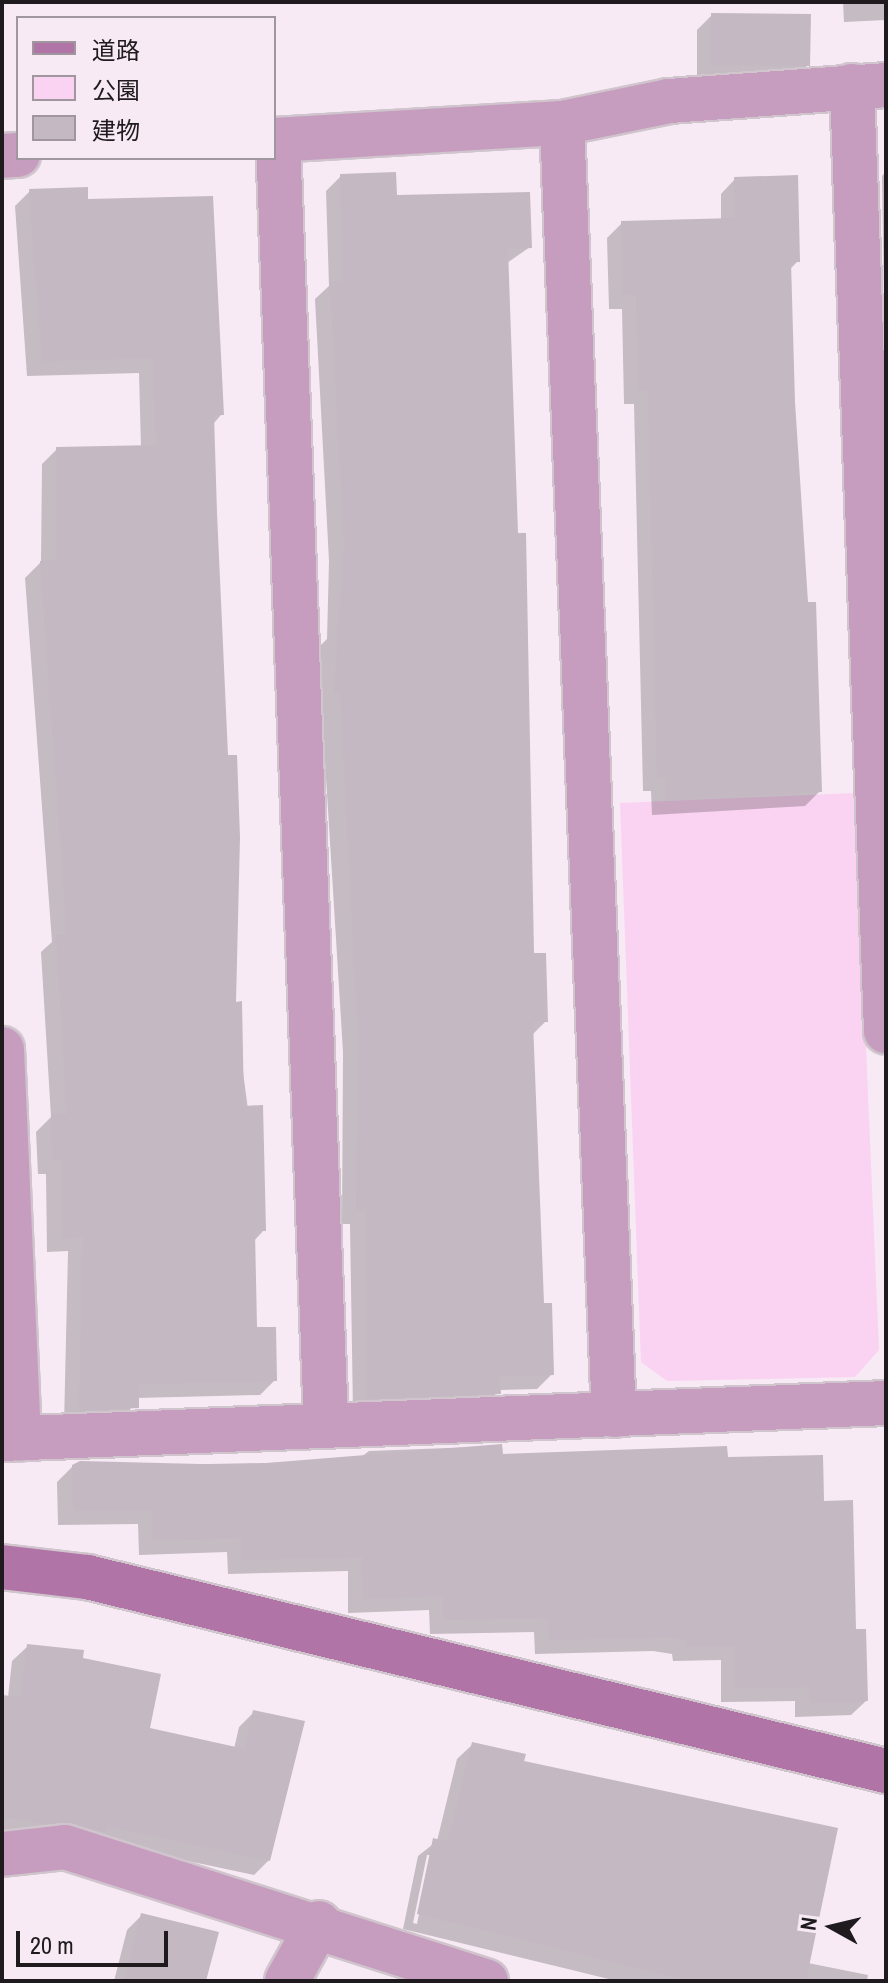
<!DOCTYPE html>
<html>
<head>
<meta charset="utf-8">
<style>
	body { margin:0 }
	#map { position:relative; width:888px; height:1983px; overflow:hidden; background:#f7eaf4; font-family:"Archivo Narrow","Noto Sans JP",sans-serif }
	div>[style] { position:absolute }
	.green>* { inset:0; background:#fad2f2 }
	.shadow>* { inset:0; background:#0003 }
	.building>* { inset:0; background:#c4b8c2 }
	.roads { filter:drop-shadow(2px 0 #d0c5cd) drop-shadow(-2px 0 #d0c5cd) drop-shadow(0 2px #d0c5cd) drop-shadow(0 -2px #d0c5cd) }
	.street>* { height:44px; margin:-22px; padding:0 22px; transform-origin:22px; border-radius:22px; background:#c69dbf }
	.secondary>* { height:44px; margin:-22px; padding:0 22px; transform-origin:22px; border-radius:22px; background:#b174a7 }
	span { translate:-50% -50%; white-space:nowrap; text-align:center; line-height:1.15; -webkit-text-stroke:8px #f7eaf4; paint-order:stroke }
	.frame { position:absolute; inset:0; border:4px solid #1e1a1e; pointer-events:none }
	.legend { position:absolute; left:16px; top:16px; width:260px; height:144px; box-sizing:border-box; background:#f7eaf4; border:2px solid #a0979e; margin:0; padding:10px 14px; list-style:none; font-size:24px; color:#1e1a1e }
	.legend li { display:flex; align-items:center; gap:16px; height:40px }
	.legend b { width:40px; border:2px solid #a0979e }
	.north { position:absolute; left:792px; top:1887px; width:80px; height:80px; -webkit-text-stroke:6px #f7eaf4; paint-order:stroke; rotate:278deg; font-size:22px; font-weight:700; line-height:32px; text-align:center; color:#1e1a1e }
	.north::after { content:''; display:block; margin:auto; width:28px; height:36px; background:#1e1a1e; clip-path:polygon(50% 0,100% 100%,50% 72%,0 100%) }
	.scale { position:absolute; left:16px; top:1931px; width:152px; height:36px; box-sizing:border-box; border:4px solid #1e1a1e; border-top:0; padding-left:10px; font-size:24px; line-height:28px; white-space:nowrap; color:#1e1a1e; -webkit-text-stroke:6px #f7eaf4; paint-order:stroke }
</style>
</head>
<body>
<div id="map">
	<div class="green">
		<div style="clip-path:polygon(855px 793px,879px 1350px,855px 1377px,667px 1381px,641px 1362px,620px 803px)"></div>
	</div>
	<div class="shadow">
		<div style="clip-path:polygon(843px 2px,886px 2px,886px 20px,844px 22px)"></div>
		<div style="clip-path:polygon(712px 15px,808px 65px,792px 80px,697px 80px,697px 30px)"></div>
		<div style="clip-path:polygon(886px 172px,886px 306px,884px 306px,882px 176px)"></div>
		<div style="clip-path:polygon(341px 176px,530px 247px,507px 263px,532px 955px,546px 1021px,532px 1035px,542px 1305px,552px 1374px,537px 1389px,499px 1390px,484px 1408px,353px 1413px,350px 1224px,342px 1224px,343px 1052px,318px 648px,327px 639px,329px 561px,315px 299px,329px 286px,326px 191px)"></div>
		<div style="clip-path:polygon(735px 179px,798px 261px,789px 270px,793px 402px,820px 791px,805px 806px,652px 815px,651px 791px,643px 791px,634px 404px,624px 404px,622px 309px,609px 309px,607px 238px,622px 223px,721px 221px,721px 194px)"></div>
		<div style="clip-path:polygon(30px 191px,86px 201px,222px 414px,213px 424px,234px 1004px,264px 1230px,253px 1242px,255px 1330px,275px 1380px,260px 1395px,137px 1398px,122px 1423px,64px 1425px,68px 1251px,47px 1252px,46px 1174px,38px 1174px,36px 1132px,51px 1117px,41px 952px,52px 942px,25px 578px,41px 562px,42px 464px,57px 449px,141px 448px,139px 373px,27px 376px,15px 206px)"></div>
		<div style="clip-path:polygon(501px 1446px,501px 1456px,726px 1459px,822px 1503px,866px 1701px,851px 1715px,795px 1717px,795px 1701px,721px 1702px,721px 1660px,673px 1661px,672px 1654px,653px 1651px,535px 1654px,534px 1632px,430px 1634px,429px 1610px,348px 1613px,348px 1571px,228px 1574px,227px 1552px,139px 1555px,138px 1524px,58px 1525px,57px 1482px,72px 1467px,356px 1461px,369px 1451px)"></div>
		<div style="clip-path:polygon(28px 1646px,81px 1660px,148px 1730px,234px 1749px,239px 1727px,254px 1712px,269px 1860px,254px 1875px,94px 1841px,2px 1834px,2px 1697px,8px 1697px,12px 1661px)"></div>
		<div style="clip-path:polygon(evenodd,473px 1744px,522px 1762px,808px 1963px,868px 1975px,867px 1981px,617px 1981px,403px 1929px,418px 1856px,437px 1841px,457px 1759px,473px 1744px,427px 1855px,431px 1855px,417px 1924px,413px 1923px,427px 1855px)"></div>
		<div style="clip-path:polygon(142px 1915px,204px 1981px,114px 1981px,127px 1930px)"></div>
	</div>
	<div class="building">
		<div style="clip-path:polygon(711px 13px,811px 14px,810px 66px,711px 65px)"></div>
		<div style="clip-path:polygon(396px 172px,397px 195px,530px 192px,532px 248px,508px 249px,518px 533px,526px 533px,534px 953px,546px 953px,548px 1022px,533px 1022px,544px 1303px,552px 1303px,554px 1375px,500px 1376px,501px 1394px,367px 1399px,365px 1210px,356px 1210px,358px 1036px,340px 693px,334px 693px,344px 544px,330px 282px,343px 281px,340px 174px)"></div>
		<div style="clip-path:polygon(798px 175px,800px 262px,791px 262px,795px 402px,808px 602px,816px 602px,822px 792px,666px 801px,665px 777px,657px 778px,648px 390px,638px 391px,636px 295px,623px 295px,621px 221px,735px 218px,734px 177px)"></div>
		<div style="clip-path:polygon(88px 187px,88px 199px,213px 196px,224px 415px,214px 415px,217px 513px,228px 755px,237px 755px,240px 837px,236px 1002px,242px 1001px,244px 1106px,263px 1105px,266px 1231px,255px 1231px,257px 1327px,276px 1327px,277px 1381px,139px 1384px,139px 1408px,79px 1411px,83px 1237px,62px 1238px,61px 1160px,52px 1160px,51px 1115px,67px 1114px,56px 935px,67px 935px,40px 561px,56px 560px,56px 447px,156px 445px,153px 358px,42px 361px,29px 189px)"></div>
		<div style="clip-path:polygon(502px 1444px,503px 1454px,727px 1446px,728px 1457px,823px 1455px,824px 1501px,853px 1500px,856px 1629px,866px 1629px,868px 1701px,809px 1703px,809px 1687px,735px 1688px,735px 1646px,687px 1647px,686px 1640px,669px 1637px,549px 1640px,548px 1618px,444px 1620px,443px 1596px,363px 1599px,362px 1557px,242px 1560px,242px 1538px,153px 1541px,152px 1510px,73px 1511px,72px 1465px,80px 1461px,240px 1465px)"></div>
		<div style="clip-path:polygon(27px 1644px,84px 1650px,83px 1658px,161px 1674px,150px 1728px,245px 1749px,253px 1710px,305px 1721px,270px 1861px,106px 1826px,105px 1832px,2px 1817px,2px 1695px,21px 1697px)"></div>
		<div style="clip-path:polygon(472px 1742px,526px 1754px,524px 1761px,838px 1828px,806px 1981px,691px 1981px,417px 1914px,433px 1838px,448px 1842px)"></div>
		<div style="clip-path:polygon(141px 1913px,219px 1932px,206px 1981px,125px 1981px)"></div>
	</div>
	<div class="roads">
		<div class="street">
			<div style="left:852px;top:86px;width:946px;rotate:87.94deg"></div>
			<div style="left:562px;top:123px;width:1293px;rotate:87.7deg"></div>
			<div style="left:274px;top:140px;width:289px;rotate:-3.4deg"></div>
			<div style="left:562px;top:123px;width:109px;rotate:-11.6deg"></div>
			<div style="left:669px;top:101px;width:218px;rotate:-4.2deg"></div>
			<div style="left:278px;top:140px;width:1287px;rotate:87.86deg"></div>
			<div style="left:2px;top:156px;width:16px;rotate:-4deg"></div>
			<div style="left:2px;top:1049px;width:390px;rotate:87.5deg"></div>
			<div style="left:2px;top:1439px;width:885px;rotate:-2.33deg"></div>
			<div style="left:2px;top:1854px;width:63px;rotate:-6.3deg"></div>
			<div style="left:65px;top:1847px;width:442px;rotate:17.7deg"></div>
			<div style="left:287px;top:1981px;width:66px;rotate:-61.1deg"></div>
		</div>
		<div class="secondary">
			<div style="left:2px;top:1567px;width:86px;rotate:6.7deg"></div>
			<div style="left:87px;top:1577px;width:822px;rotate:13.65deg"></div>
		</div>
	</div>
	<div class="frame"></div>
	<ul class="legend">
	<li><b style="height:10px;background:#b174a7"></b>道路</li>
	<li><b style="height:22px;background:#fad2f2"></b>公園</li>
	<li><b style="height:22px;background:#c4b8c2"></b>建物</li>
	</ul>
	<div class="north">N</div>
	<div class="scale">20 m</div>
</div>
</body>
</html>
